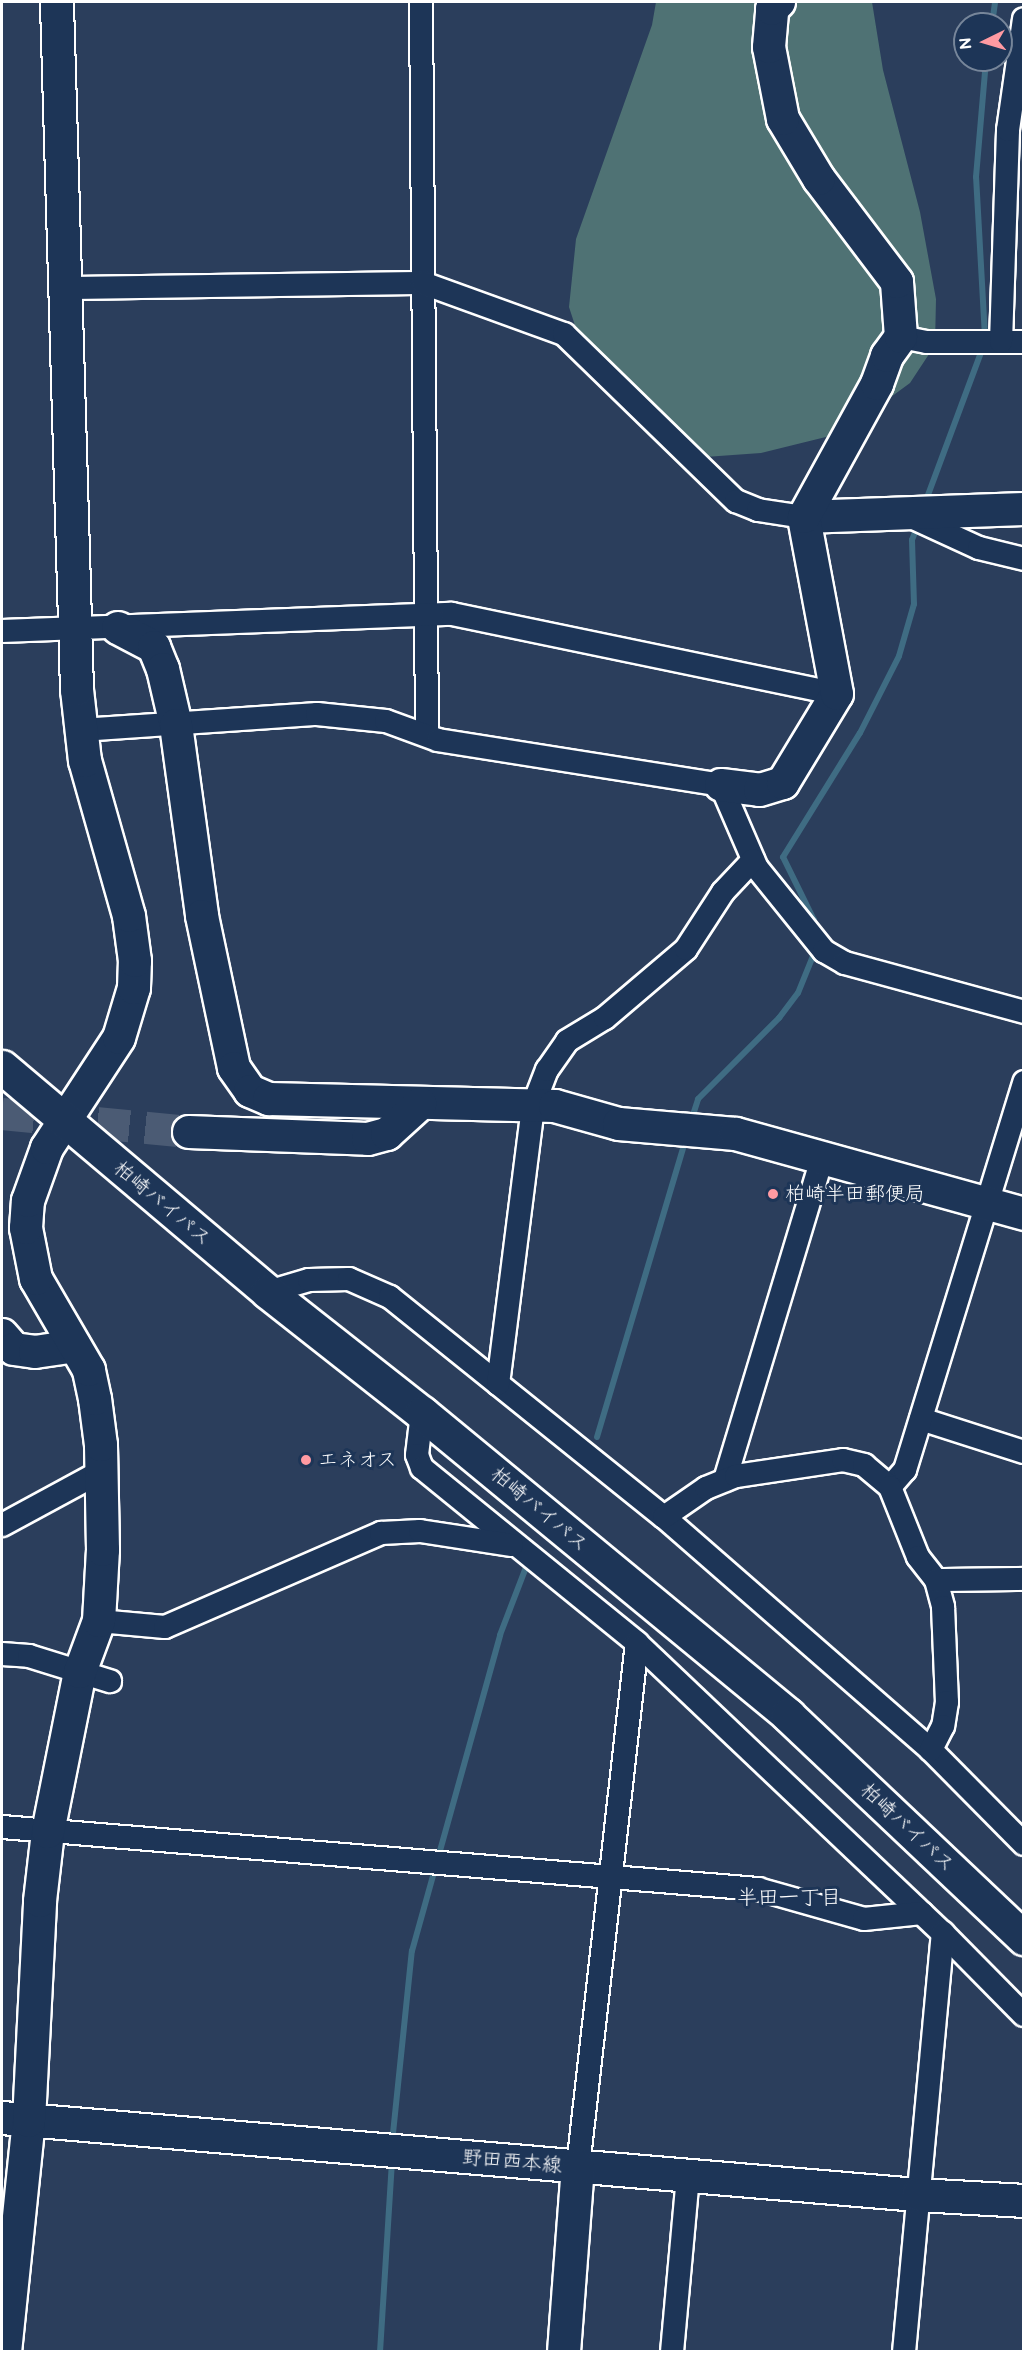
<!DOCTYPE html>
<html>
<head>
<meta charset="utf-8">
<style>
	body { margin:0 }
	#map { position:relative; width:1025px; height:2353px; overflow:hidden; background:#2b3e5c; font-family:"Balsamiq Sans","Klee One",sans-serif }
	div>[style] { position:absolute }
	.green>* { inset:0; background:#4f7274 }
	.stream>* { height:6px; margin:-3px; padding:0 3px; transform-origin:3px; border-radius:3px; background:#3f6c83 }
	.secondary-tunnel>* { height:32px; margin-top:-16px; transform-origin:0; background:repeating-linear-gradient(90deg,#4b5b74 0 32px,transparent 0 48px) }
	.roads { filter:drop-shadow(2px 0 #fff) drop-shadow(-2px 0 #fff) drop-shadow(0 2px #fff) drop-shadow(0 -2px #fff) }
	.street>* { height:22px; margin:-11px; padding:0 11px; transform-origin:11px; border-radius:11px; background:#1d3557 }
	.secondary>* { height:32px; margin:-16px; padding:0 16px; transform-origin:16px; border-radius:16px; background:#1d3557 }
	.highway>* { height:33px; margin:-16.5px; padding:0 16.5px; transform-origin:16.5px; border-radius:16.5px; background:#1d3557 }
	.dots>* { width:16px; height:16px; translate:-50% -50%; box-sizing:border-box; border:3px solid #1d3557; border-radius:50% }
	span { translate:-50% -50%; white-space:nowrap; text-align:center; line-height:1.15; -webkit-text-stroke:6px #1d3557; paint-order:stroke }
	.poi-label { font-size:20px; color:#fff }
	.left { translate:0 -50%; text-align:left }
	.street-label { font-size:20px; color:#fff }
	.neighbourhood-label { font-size:21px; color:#fff }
	.frame { position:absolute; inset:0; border:3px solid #fff; pointer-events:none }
	.north { position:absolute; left:953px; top:12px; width:60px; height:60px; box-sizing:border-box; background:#1d3557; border:2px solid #77869a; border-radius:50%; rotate:265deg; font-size:16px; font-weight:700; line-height:24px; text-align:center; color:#fff }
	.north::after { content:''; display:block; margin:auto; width:21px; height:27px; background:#ff9aa2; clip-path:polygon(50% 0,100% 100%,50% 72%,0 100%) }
</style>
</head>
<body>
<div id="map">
	<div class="green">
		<div style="clip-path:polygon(656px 2px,872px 2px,883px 70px,920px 212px,936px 299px,935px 345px,910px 383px,842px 433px,761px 453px,705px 457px,582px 347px,569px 307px,576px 239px,652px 25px)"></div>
	</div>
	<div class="stream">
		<div style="left:992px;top:24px;width:22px;rotate:-82deg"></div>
		<div style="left:985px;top:337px;width:160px;rotate:-93.2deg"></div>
		<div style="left:976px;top:177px;width:117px;rotate:-85.1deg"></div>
		<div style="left:925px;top:503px;width:166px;rotate:-69.6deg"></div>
		<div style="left:814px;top:928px;width:8px;rotate:-90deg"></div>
		<div style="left:814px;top:920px;width:70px;rotate:-116.2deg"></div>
		<div style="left:783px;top:857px;width:146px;rotate:-58.2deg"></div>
		<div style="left:860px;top:733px;width:86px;rotate:-63.1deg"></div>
		<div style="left:899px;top:656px;width:54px;rotate:-73.9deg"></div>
		<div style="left:914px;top:604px;width:64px;rotate:-91.8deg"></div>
		<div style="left:912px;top:540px;width:17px;rotate:-69deg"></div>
		<div style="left:691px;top:1121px;width:23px;rotate:-72deg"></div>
		<div style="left:698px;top:1099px;width:115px;rotate:-45deg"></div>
		<div style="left:779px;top:1018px;width:31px;rotate:-53deg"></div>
		<div style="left:798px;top:993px;width:45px;rotate:-68deg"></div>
		<div style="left:597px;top:1437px;width:311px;rotate:-73.4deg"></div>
		<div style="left:392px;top:2143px;width:193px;rotate:-84.1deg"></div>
		<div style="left:412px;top:1951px;width:328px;rotate:-74.4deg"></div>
		<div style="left:500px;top:1635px;width:70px;rotate:-69deg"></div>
		<div style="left:380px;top:2352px;width:193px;rotate:-86.4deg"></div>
	</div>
	<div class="secondary-tunnel">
		<div style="left:2px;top:1114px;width:188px;rotate:5.5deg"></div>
	</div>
	<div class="roads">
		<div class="street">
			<div style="left:421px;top:2px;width:733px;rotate:89.53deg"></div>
			<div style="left:66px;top:288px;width:357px;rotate:-0.8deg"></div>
			<div style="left:423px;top:283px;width:150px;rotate:19.9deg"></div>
			<div style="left:564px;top:334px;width:240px;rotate:44.2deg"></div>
			<div style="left:736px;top:501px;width:24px;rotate:22deg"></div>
			<div style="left:758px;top:510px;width:47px;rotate:8.7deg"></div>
			<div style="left:901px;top:337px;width:26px;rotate:11deg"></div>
			<div style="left:927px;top:342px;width:97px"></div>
			<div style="left:1001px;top:342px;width:212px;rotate:-88.1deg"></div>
			<div style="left:1008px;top:130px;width:112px;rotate:-81.8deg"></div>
			<div style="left:907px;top:515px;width:79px;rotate:24.6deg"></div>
			<div style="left:979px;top:548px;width:46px;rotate:13.7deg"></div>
			<div style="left:2px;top:631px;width:450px;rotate:-2.2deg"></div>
			<div style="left:452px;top:614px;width:393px;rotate:11.7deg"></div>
			<div style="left:81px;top:730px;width:237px;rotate:-3.9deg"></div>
			<div style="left:317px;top:714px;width:69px;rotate:5.8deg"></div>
			<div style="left:386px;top:721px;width:55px;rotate:20.1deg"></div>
			<div style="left:438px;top:740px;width:287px;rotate:9deg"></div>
			<div style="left:721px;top:785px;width:90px;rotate:66.6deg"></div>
			<div style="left:757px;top:868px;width:107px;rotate:51.1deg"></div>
			<div style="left:824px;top:951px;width:24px;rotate:30deg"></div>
			<div style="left:845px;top:963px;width:186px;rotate:15.3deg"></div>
			<div style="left:268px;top:1292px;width:43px;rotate:-16.3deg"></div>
			<div style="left:309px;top:1280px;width:40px;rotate:-1.4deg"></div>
			<div style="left:349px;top:1279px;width:45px;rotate:23.7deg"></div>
			<div style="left:390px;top:1297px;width:351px;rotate:38.8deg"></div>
			<div style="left:664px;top:1517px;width:354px;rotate:41.1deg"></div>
			<div style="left:931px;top:1750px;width:132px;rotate:45.3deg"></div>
			<div style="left:498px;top:1384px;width:280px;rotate:-82.8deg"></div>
			<div style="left:533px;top:1106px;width:39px;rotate:-69deg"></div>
			<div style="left:547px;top:1070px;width:35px;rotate:-55deg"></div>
			<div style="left:567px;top:1041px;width:44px;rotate:-31.2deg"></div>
			<div style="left:605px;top:1018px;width:106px;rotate:-40.4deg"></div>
			<div style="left:686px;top:949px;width:68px;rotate:-57deg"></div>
			<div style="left:723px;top:892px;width:44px;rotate:-46.8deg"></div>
			<div style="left:422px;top:1413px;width:42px;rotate:96.8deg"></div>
			<div style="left:417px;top:1455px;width:14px;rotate:69deg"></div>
			<div style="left:422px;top:1468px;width:277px;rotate:39.1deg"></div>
			<div style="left:637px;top:1643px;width:422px;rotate:43.5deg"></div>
			<div style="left:943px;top:1933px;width:115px;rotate:45.4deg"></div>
			<div style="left:921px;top:1419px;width:108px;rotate:17.8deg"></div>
			<div style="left:725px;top:1480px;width:338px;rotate:-73.2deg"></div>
			<div style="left:890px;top:1487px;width:23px;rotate:-49deg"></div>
			<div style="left:905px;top:1470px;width:406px;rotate:-72.9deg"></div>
			<div style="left:664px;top:1517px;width:51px;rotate:-34.6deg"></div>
			<div style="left:706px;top:1488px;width:32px;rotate:-22deg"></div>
			<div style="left:736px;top:1476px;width:108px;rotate:-8.5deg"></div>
			<div style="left:843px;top:1460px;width:22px;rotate:13deg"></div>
			<div style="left:864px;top:1465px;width:34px;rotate:40deg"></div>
			<div style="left:890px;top:1487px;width:75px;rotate:68.2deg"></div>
			<div style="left:918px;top:1557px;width:29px;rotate:52deg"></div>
			<div style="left:936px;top:1580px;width:28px;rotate:75deg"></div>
			<div style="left:943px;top:1607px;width:95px;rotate:87.6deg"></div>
			<div style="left:947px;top:1702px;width:24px;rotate:99deg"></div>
			<div style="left:943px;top:1726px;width:27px;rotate:117deg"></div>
			<div style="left:2px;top:1525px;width:114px;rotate:-28.4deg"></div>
			<div style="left:936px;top:1580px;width:88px;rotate:-0.7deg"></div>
			<div style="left:99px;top:1621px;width:66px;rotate:5.2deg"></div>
			<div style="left:165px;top:1627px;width:236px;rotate:-23.5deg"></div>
			<div style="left:381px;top:1533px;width:39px;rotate:-3deg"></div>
			<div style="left:420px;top:1531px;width:93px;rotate:8.7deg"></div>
			<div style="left:2px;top:1654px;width:27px;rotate:4deg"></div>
			<div style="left:29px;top:1656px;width:85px;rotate:17.2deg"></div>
			<div style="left:2px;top:1827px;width:759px;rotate:4.69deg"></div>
			<div style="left:758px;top:1889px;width:110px;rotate:15.8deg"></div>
			<div style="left:864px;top:1919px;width:58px;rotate:-5.9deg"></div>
			<div style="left:578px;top:2167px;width:527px;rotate:-83.58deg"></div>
			<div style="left:672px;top:2352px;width:177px;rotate:-84.8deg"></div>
			<div style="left:904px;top:2352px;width:421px;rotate:-84.7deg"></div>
		</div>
		<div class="secondary">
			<div style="left:804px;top:517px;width:220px;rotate:-2.1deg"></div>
			<div style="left:118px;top:628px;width:41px;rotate:27.8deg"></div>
			<div style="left:154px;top:647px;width:24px;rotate:68deg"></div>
			<div style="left:163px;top:669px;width:57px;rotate:76.9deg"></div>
			<div style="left:176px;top:725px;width:193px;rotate:82.2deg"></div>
			<div style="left:202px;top:916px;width:155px;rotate:78.1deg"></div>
			<div style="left:234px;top:1068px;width:28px;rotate:55deg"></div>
			<div style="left:250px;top:1091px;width:21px;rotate:23deg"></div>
			<div style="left:269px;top:1099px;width:286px;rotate:1.4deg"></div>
			<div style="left:555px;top:1106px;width:66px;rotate:15.7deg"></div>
			<div style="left:619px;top:1124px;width:117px;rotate:4.9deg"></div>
			<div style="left:736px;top:1134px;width:299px;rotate:15.5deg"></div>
			<div style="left:721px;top:785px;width:39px;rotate:7deg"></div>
			<div style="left:760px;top:790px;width:24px;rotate:-17deg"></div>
			<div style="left:783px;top:783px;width:104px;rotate:-58.8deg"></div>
			<div style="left:837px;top:694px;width:180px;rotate:-100.6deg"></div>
			<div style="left:804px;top:517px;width:152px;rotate:-61.2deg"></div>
			<div style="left:877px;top:384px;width:30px;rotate:-70deg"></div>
			<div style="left:887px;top:356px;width:24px;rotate:-54deg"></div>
			<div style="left:901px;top:337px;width:55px;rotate:-94.2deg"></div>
			<div style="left:897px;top:282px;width:129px;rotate:-127.1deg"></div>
			<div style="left:819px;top:179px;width:70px;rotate:-121deg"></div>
			<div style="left:783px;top:119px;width:73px;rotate:-101deg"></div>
			<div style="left:769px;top:47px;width:38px;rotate:-85deg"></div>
			<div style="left:772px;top:9px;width:10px;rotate:-45deg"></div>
			<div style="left:189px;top:1132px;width:179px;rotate:2.2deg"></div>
			<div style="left:368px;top:1139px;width:20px;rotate:-15deg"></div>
			<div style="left:387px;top:1134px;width:45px;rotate:-42.3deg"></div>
			<div style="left:2px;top:1335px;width:18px;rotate:49deg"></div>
			<div style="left:14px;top:1349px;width:21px;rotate:8deg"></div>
			<div style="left:35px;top:1352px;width:40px;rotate:-8.5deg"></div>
			<div style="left:2px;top:2118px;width:919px;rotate:4.81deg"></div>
			<div style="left:918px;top:2195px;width:106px;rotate:3.2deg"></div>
			<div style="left:5px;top:2352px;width:232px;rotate:-84.1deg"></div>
			<div style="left:29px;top:2121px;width:220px;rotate:-87.1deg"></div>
			<div style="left:40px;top:1901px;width:69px;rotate:-83.4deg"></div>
			<div style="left:48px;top:1832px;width:163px;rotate:-78.7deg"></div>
			<div style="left:80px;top:1672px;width:54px;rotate:-69.6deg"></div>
			<div style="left:99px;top:1621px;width:71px;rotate:-86.8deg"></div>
			<div style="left:103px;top:1550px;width:105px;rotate:-91.1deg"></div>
			<div style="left:101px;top:1445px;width:46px;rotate:-97.4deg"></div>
			<div style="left:95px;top:1399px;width:30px;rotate:-102deg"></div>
			<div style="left:89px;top:1370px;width:105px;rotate:-120.2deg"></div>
			<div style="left:36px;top:1279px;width:52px;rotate:-101.1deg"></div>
			<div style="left:26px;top:1228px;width:27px;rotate:-86deg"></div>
			<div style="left:28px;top:1201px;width:56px;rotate:-70.3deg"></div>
			<div style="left:47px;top:1148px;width:131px;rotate:-56.8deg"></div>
			<div style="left:119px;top:1038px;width:52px;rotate:-73.3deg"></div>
			<div style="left:134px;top:988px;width:27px;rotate:-88deg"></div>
			<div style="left:135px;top:961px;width:45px;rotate:-97.6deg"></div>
			<div style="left:129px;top:916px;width:161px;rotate:-105.8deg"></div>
			<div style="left:85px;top:761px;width:71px;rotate:-96.4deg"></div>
			<div style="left:77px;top:690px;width:688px;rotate:-91.67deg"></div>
			<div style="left:564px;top:2352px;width:186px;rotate:-85.7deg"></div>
		</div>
		<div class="highway">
			<div style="left:2px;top:1067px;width:348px;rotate:40.2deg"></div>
			<div style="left:268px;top:1292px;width:196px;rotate:38.2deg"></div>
			<div style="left:422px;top:1413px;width:475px;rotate:39.5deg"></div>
			<div style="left:788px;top:1715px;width:325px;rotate:43.4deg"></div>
		</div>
	</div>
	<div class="dots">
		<div style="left:773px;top:1194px;background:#ff9aa2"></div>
		<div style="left:306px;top:1460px;background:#ff9aa2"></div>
	</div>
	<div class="poi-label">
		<span class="left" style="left:785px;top:1194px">柏崎半田郵便局</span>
		<span class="left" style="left:318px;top:1460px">エネオス</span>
	</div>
	<div class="street-label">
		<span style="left:162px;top:1204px;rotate:40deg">柏崎バイパス</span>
		<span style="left:539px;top:1510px;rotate:40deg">柏崎バイパス</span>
		<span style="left:907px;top:1828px;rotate:43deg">柏崎バイパス</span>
		<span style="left:512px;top:2162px;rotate:5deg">野田西本線</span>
	</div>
	<div class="neighbourhood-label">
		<span style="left:789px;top:1898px">半田一丁目</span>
	</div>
	<div class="frame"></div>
	<div class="north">N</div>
</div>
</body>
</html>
